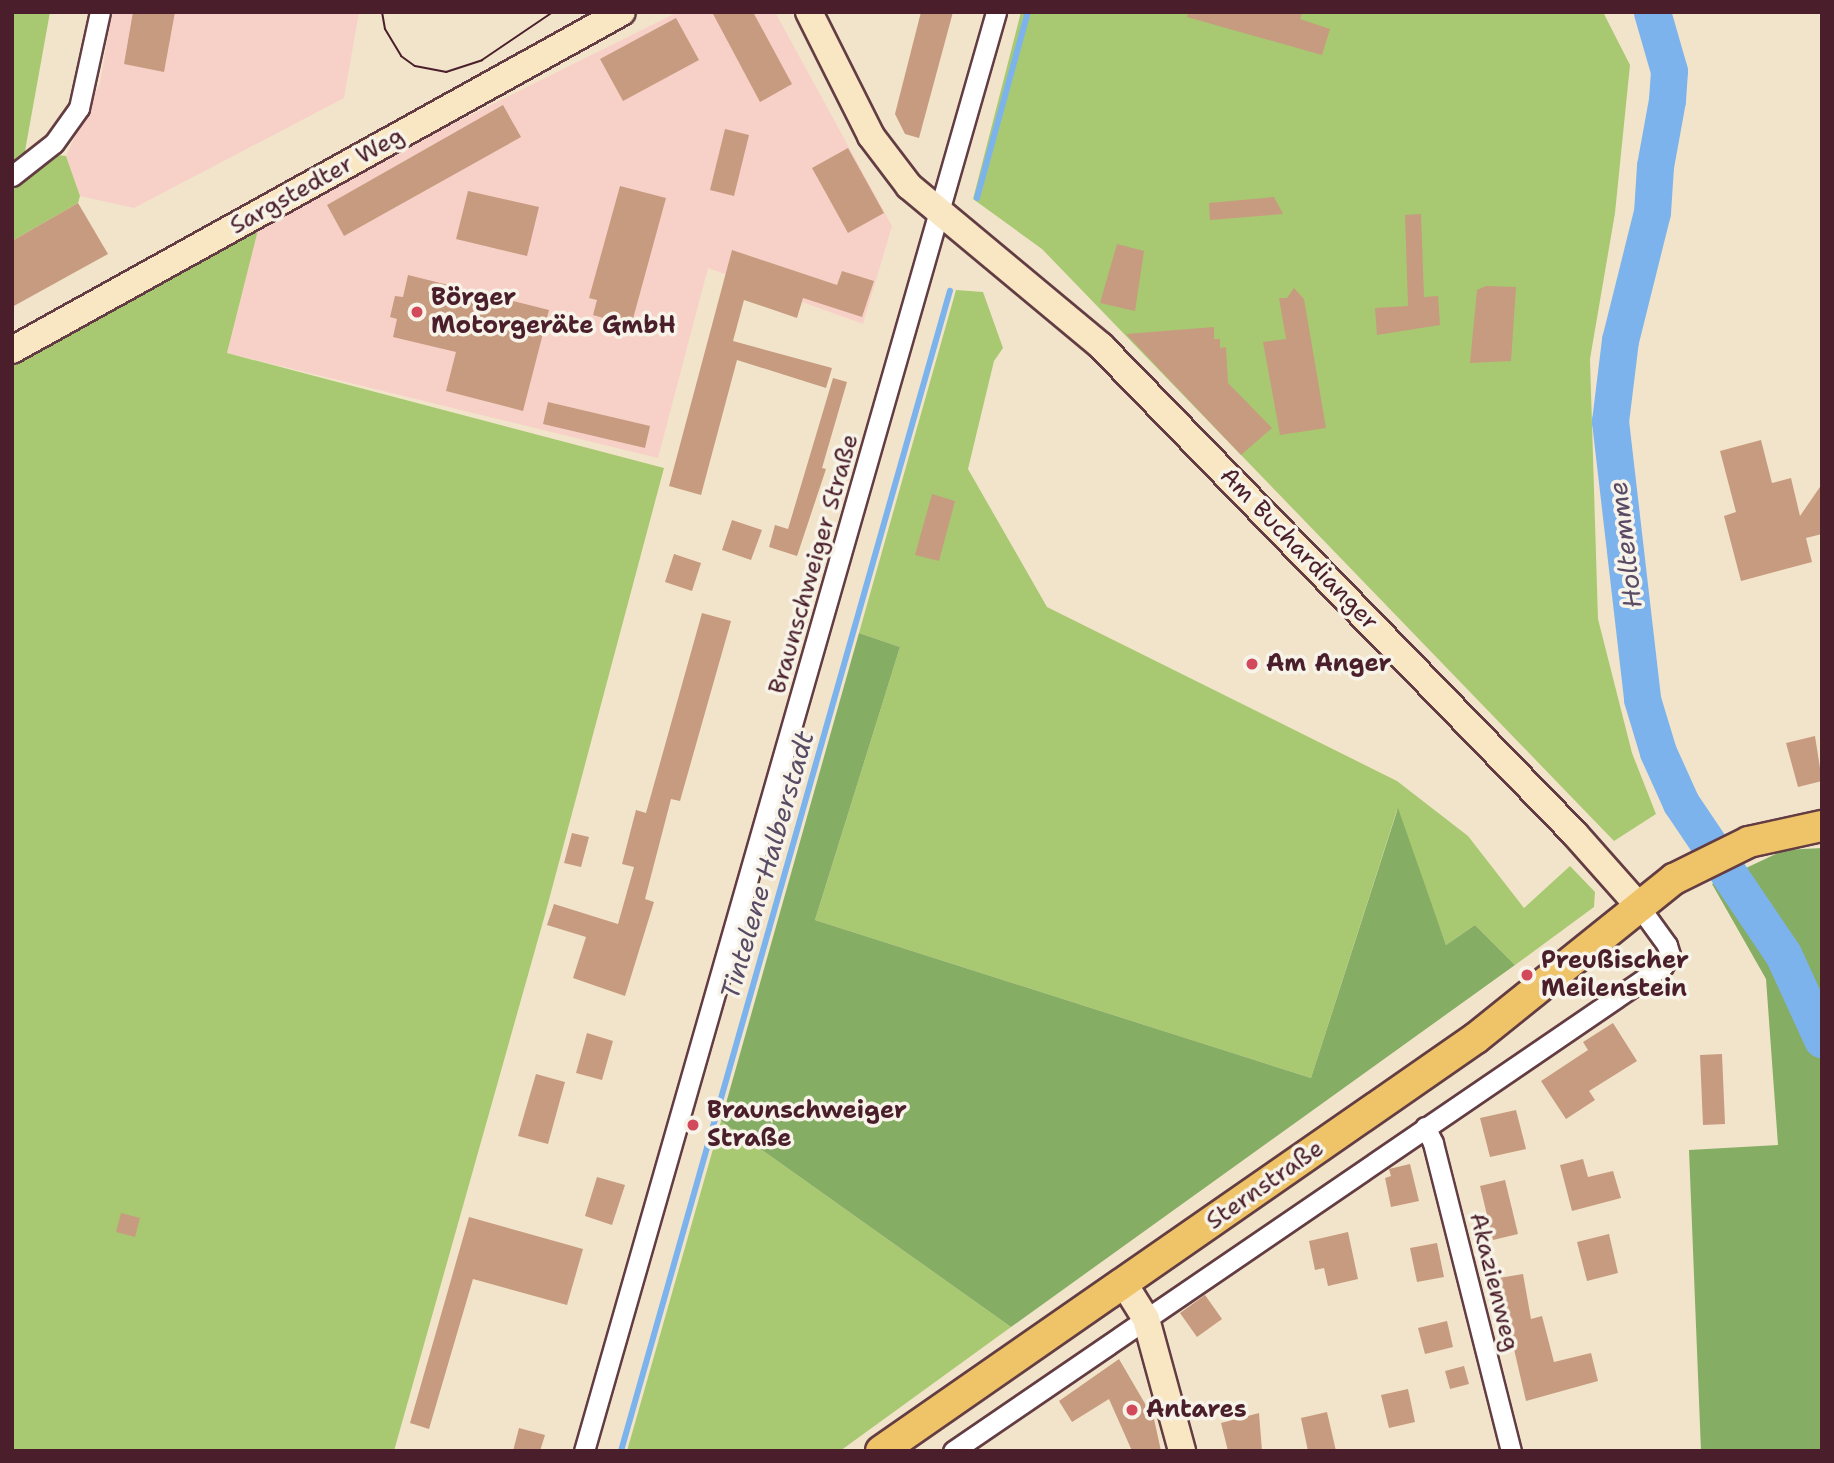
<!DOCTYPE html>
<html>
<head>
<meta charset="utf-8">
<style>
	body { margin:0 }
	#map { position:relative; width:1834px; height:1463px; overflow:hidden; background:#f2e4ca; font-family:"Shantell Sans",sans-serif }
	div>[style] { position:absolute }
	.built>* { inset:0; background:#f7d1c8 }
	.green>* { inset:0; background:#a8c972 }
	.forest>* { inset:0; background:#86ad64 }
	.stream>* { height:6px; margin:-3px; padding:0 3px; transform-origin:3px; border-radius:3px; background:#7db3ec }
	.river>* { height:37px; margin:-18.5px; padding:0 18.5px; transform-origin:18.5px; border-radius:18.5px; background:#7db3ec }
	.building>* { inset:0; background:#c79b7f }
	.roads { filter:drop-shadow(2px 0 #633d43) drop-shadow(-2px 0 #633d43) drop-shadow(0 2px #633d43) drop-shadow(0 -2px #633d43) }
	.street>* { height:19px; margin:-9.5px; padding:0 9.5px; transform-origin:9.5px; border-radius:9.5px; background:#fff }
	.secondary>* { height:26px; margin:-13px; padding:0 13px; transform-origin:13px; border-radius:13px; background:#f9e7c3 }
	.primary>* { height:30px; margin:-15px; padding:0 15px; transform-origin:15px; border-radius:15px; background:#efc469 }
	.tram>* { height:2px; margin:-1px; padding:0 1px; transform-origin:1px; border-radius:1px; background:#4a1f2b }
	.dots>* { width:19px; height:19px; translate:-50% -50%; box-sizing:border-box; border:4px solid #f7f3e8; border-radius:50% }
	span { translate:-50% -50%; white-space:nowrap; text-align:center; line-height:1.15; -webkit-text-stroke:7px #f7f3e8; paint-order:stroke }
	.street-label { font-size:24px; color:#4a1f2b }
	.poi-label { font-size:24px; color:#4a1f2b; font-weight:700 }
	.left { translate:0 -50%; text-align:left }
	.water-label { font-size:26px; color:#594b65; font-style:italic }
	.frame { position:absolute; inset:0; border:14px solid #4a1f2b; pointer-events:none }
</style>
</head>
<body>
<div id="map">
	<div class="built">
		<div style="clip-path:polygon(112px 12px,359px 12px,344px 98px,134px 208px,80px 196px,66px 156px,100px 83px)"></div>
		<div style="clip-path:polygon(678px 12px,775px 12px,892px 226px,863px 324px,708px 268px,658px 458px,227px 353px,258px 230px,388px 156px)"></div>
	</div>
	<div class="green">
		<div style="clip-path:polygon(12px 12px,50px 12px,25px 151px,66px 156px,80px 196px,78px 203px,12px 241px)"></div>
		<div style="clip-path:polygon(1021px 12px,1603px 12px,1630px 65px,1615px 213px,1590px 359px,1598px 619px,1632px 753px,1656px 814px,1614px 841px,1042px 249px,973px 199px)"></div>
		<div style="clip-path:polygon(258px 230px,227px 353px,664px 468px,546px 911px,394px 1451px,12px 1451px,12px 367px)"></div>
		<div style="clip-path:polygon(956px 290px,983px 292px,1003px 348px,994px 361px,968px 469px,1047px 607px,1397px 781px,1468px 836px,1524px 908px,1570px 866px,1595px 892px,1594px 907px,1515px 965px,1475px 925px,1446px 945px,1397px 810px,1311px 1078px,815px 920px,900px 647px,859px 633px)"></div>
		<div style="clip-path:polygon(721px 1121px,1011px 1327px,840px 1451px,627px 1451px)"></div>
	</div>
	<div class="forest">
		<div style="clip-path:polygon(859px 633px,900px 647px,815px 920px,1311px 1078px,1398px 808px,1446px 945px,1475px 925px,1515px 965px,1011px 1327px,721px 1121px)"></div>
		<div style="clip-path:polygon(1822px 848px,1822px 1451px,1701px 1451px,1689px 1150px,1778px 1145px,1766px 979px,1712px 884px,1784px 850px)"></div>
	</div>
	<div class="stream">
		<div style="left:977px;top:198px;width:193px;rotate:-74.7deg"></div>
		<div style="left:621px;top:1451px;width:1206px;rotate:-74.17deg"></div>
	</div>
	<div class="river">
		<div style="left:1652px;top:12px;width:61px;rotate:73.9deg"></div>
		<div style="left:1669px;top:71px;width:29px;rotate:94deg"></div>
		<div style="left:1667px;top:100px;width:67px;rotate:100.3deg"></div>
		<div style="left:1655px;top:166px;width:46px;rotate:93.7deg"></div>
		<div style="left:1652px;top:212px;width:132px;rotate:104deg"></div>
		<div style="left:1620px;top:340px;width:82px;rotate:97deg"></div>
		<div style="left:1610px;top:421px;width:280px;rotate:83.4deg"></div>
		<div style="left:1642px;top:699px;width:55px;rotate:73.2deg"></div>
		<div style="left:1658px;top:752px;width:56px;rotate:65.7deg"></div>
		<div style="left:1681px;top:803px;width:182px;rotate:56deg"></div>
		<div style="left:1783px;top:954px;width:94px;rotate:65.4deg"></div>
	</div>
	<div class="building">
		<div style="clip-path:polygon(133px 12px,175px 12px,164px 72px,124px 64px)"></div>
		<div style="clip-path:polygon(712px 12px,753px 12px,792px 84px,760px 102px)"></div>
		<div style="clip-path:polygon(921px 12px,953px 12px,919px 138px,905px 134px,895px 114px)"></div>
		<div style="clip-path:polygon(1188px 12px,1303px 12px,1300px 19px,1330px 29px,1322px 55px,1187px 17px)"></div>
		<div style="clip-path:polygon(676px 18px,699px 60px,623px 101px,600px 59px)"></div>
		<div style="clip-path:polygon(503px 105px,521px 137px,344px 236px,327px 205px)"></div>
		<div style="clip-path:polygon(725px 129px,749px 135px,734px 196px,710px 190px)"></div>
		<div style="clip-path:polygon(848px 148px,884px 213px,848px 233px,812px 168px)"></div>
		<div style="clip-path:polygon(620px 186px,666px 198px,631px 326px,593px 315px,597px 300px,589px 298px)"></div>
		<div style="clip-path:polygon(468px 191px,539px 207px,527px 256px,456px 239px)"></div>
		<div style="clip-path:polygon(1274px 197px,1283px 214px,1210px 220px,1209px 203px)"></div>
		<div style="clip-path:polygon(78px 203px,108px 254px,12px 307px,12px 241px)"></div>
		<div style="clip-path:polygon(1421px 214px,1424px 297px,1438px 296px,1440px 325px,1377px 335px,1375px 308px,1408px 306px,1405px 215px)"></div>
		<div style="clip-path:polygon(1117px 244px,1144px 251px,1135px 311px,1100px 303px)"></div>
		<div style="clip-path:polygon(732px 250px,837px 285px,842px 271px,874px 281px,862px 317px,803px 298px,797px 318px,744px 300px,733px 341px,832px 368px,826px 388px,737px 360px,701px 495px,669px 486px)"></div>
		<div style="clip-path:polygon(408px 275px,549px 310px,523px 411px,446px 391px,456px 352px,393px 337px,397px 319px,390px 317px,395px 296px,403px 297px)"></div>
		<div style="clip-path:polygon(1486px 286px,1516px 287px,1511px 361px,1470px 363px,1477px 290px)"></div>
		<div style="clip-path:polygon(1294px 288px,1304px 299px,1326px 428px,1280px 435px,1263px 342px,1286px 339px,1279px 298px,1287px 298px)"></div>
		<div style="clip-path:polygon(1214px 327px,1214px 339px,1220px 339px,1220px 348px,1226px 347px,1228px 383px,1272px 428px,1241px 455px,1126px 334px)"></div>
		<div style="clip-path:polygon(833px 378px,847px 382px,822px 468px,826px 469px,797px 556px,769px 547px,775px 525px,788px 529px)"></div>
		<div style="clip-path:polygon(548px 402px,650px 426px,645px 448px,543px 424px)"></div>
		<div style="clip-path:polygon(1761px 440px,1772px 483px,1791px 478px,1800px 516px,1822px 484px,1822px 534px,1806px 538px,1812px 562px,1741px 581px,1724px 516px,1736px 512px,1720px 451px)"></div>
		<div style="clip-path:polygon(932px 494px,955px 501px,939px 561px,915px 555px)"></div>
		<div style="clip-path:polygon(732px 520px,762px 530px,751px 560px,722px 550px)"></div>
		<div style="clip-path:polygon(674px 554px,701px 563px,692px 591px,665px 582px)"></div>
		<div style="clip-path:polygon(702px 613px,731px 621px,680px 801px,671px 799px,645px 899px,654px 902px,625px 996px,573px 978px,586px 937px,547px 925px,554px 904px,618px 924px,634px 867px,622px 864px,636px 810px,646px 813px)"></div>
		<div style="clip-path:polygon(1815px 736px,1822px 781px,1798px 787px,1786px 743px)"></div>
		<div style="clip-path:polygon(572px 833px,589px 837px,581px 867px,564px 863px)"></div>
		<div style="clip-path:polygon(1613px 1023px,1637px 1061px,1589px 1091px,1595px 1100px,1566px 1119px,1541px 1081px,1588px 1050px,1583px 1042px)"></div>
		<div style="clip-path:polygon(587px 1033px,613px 1041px,602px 1080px,576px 1073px)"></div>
		<div style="clip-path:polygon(1722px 1054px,1725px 1124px,1703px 1125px,1700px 1055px)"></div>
		<div style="clip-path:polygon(536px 1074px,565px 1082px,548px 1144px,518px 1136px)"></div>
		<div style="clip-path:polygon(1516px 1110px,1526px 1149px,1490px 1157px,1480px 1118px)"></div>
		<div style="clip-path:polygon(1583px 1159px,1588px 1177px,1613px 1171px,1621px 1198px,1572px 1211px,1560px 1165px)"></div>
		<div style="clip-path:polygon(1410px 1164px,1419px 1201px,1391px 1207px,1385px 1178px,1391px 1176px,1389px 1169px)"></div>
		<div style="clip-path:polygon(597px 1177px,625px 1185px,612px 1225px,585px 1216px)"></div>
		<div style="clip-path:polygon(1505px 1180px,1518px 1234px,1493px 1240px,1480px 1186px)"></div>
		<div style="clip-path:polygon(121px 1213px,140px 1218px,135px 1237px,116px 1232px)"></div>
		<div style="clip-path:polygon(469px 1217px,583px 1249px,567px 1305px,473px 1279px,429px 1429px,410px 1423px)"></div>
		<div style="clip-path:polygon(1348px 1232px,1358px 1279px,1328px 1286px,1324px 1268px,1315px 1270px,1309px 1241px)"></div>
		<div style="clip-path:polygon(1609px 1234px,1618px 1273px,1587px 1281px,1577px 1242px)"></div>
		<div style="clip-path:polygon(1437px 1243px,1444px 1277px,1417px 1282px,1410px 1248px)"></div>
		<div style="clip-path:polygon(1523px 1274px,1531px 1319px,1542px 1316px,1554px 1362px,1591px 1353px,1598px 1381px,1526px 1401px,1504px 1306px,1499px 1307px,1493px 1279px)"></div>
		<div style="clip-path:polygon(1205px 1295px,1222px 1319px,1197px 1337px,1180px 1313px)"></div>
		<div style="clip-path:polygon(1447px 1321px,1453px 1347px,1425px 1354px,1418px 1328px)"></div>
		<div style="clip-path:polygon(1119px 1359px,1154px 1419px,1161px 1451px,1132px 1451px,1109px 1399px,1072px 1422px,1059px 1401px)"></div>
		<div style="clip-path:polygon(1464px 1366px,1469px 1384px,1450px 1389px,1445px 1371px)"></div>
		<div style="clip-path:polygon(1408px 1389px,1415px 1422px,1389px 1428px,1381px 1395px)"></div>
		<div style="clip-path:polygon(1327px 1412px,1336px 1451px,1308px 1451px,1301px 1418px)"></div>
		<div style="clip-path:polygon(1259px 1413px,1262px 1451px,1228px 1451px,1221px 1423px)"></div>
		<div style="clip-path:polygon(519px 1428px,545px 1435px,540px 1451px,513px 1451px)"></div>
	</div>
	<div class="roads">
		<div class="street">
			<div style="left:12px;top:176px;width:53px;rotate:-38.2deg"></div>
			<div style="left:54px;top:143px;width:43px;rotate:-54.5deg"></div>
			<div style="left:79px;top:108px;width:98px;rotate:-77.7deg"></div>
			<div style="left:1425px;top:1127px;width:18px;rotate:63deg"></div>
			<div style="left:1433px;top:1143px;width:318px;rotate:75.8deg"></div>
			<div style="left:584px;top:1451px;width:1497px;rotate:-74.02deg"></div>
			<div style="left:953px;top:1451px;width:860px;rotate:-34.34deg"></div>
			<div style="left:1663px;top:966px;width:13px;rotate:-58deg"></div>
			<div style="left:1670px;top:955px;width:10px;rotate:-107deg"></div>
			<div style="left:1667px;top:945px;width:49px;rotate:-125.9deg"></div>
		</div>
		<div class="secondary">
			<div style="left:809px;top:12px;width:139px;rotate:63.4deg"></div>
			<div style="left:871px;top:136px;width:63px;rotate:52.8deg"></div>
			<div style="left:909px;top:186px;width:250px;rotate:39.8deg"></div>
			<div style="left:1101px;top:346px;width:680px;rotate:45.83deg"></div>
			<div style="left:1575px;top:834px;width:95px;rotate:48.4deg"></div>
			<div style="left:12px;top:350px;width:697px;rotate:-28.99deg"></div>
			<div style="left:1123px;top:1282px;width:44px;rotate:58.1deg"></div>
			<div style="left:1146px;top:1319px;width:137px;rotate:74.7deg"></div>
		</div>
		<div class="primary">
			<div style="left:881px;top:1451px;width:724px;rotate:-34.77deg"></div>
			<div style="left:1476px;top:1038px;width:254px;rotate:-38.8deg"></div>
			<div style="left:1674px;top:879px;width:84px;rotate:-26.3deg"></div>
			<div style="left:1749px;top:842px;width:75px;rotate:-12.4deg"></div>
		</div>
	</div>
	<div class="tram">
		<div style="left:382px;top:12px;width:17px;rotate:80deg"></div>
		<div style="left:385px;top:29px;width:31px;rotate:59deg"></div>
		<div style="left:401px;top:56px;width:17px;rotate:36deg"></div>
		<div style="left:415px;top:66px;width:32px;rotate:11deg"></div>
		<div style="left:446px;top:72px;width:38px;rotate:-18deg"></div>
		<div style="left:482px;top:60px;width:86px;rotate:-34.1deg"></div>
	</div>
	<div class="dots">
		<div style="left:417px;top:312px;background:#d1495b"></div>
		<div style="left:1252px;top:664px;background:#d1495b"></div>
		<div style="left:1527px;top:975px;background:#d1495b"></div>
		<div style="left:693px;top:1125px;background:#d1495b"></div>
		<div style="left:1132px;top:1410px;background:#d1495b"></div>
	</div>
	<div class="street-label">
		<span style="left:317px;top:181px;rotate:-29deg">Sargstedter Weg</span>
		<span style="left:1299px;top:549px;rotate:46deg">Am Buchardianger</span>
		<span style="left:814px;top:564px;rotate:-74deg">Braunschweiger Straße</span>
		<span style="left:1265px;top:1185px;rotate:-35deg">Sternstraße</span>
		<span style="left:1494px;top:1282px;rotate:76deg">Akazienweg</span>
	</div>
	<div class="poi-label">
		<span class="left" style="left:431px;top:312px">Börger<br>Motorgeräte GmbH</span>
		<span class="left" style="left:1266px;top:664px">Am Anger</span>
		<span class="left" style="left:1541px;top:975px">Preußischer<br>Meilenstein</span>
		<span class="left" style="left:707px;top:1125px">Braunschweiger<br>Straße</span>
		<span class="left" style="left:1146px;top:1410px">Antares</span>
	</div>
	<div class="water-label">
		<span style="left:1625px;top:545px;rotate:-97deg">Holtemme</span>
		<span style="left:767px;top:865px;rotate:-74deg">Tintelene Halberstadt</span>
	</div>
	<div class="frame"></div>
</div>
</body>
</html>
